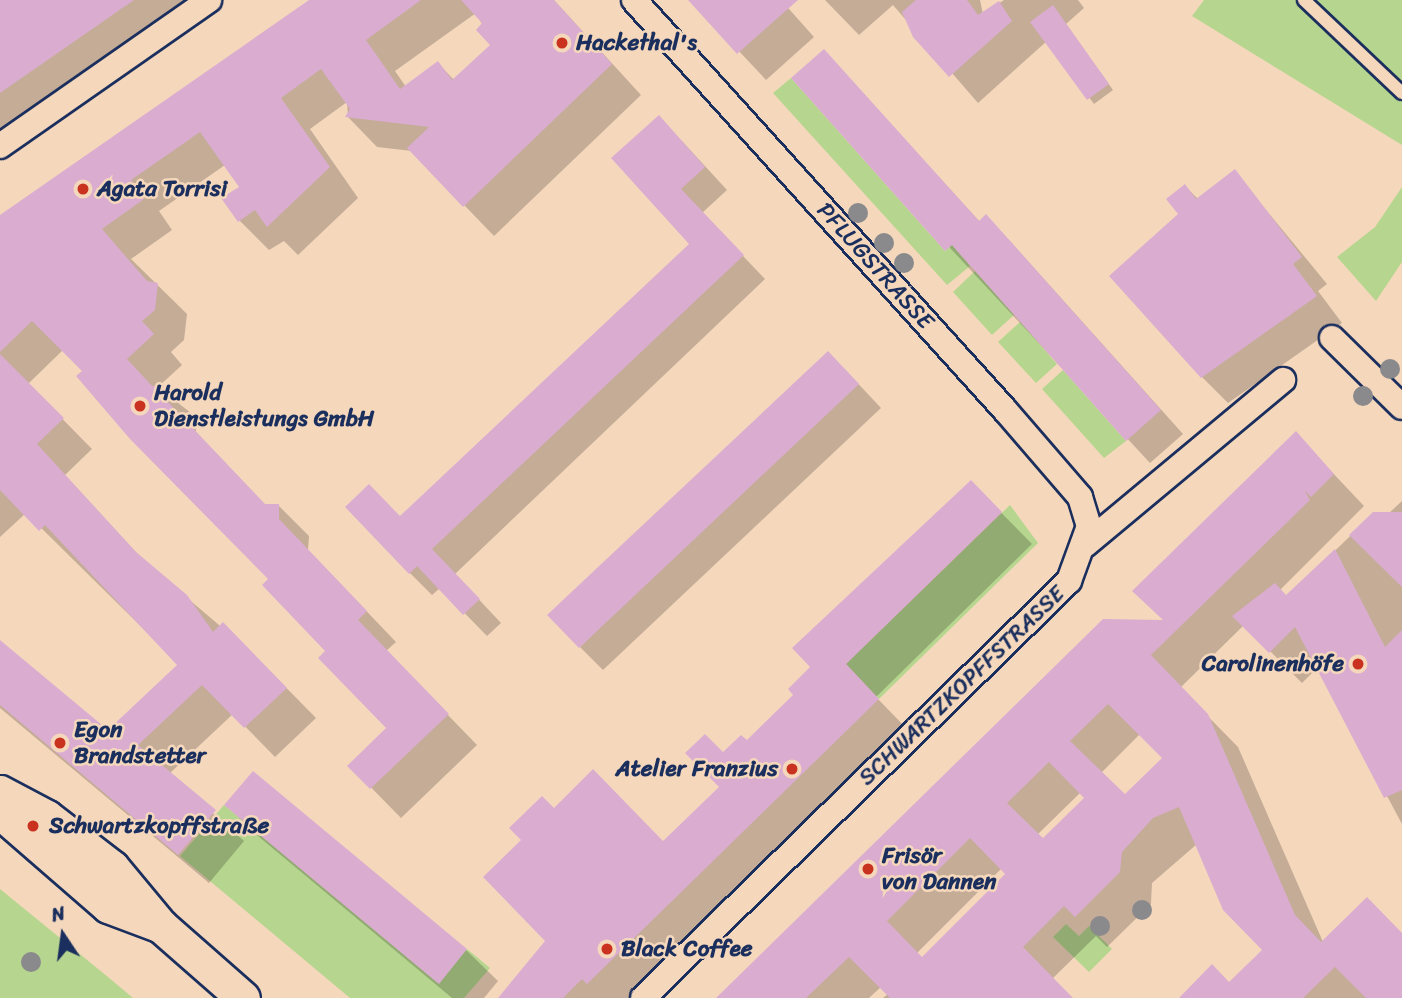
<!DOCTYPE html>
<html>
<head>
<meta charset="utf-8">
<style>
	body { margin:0 }
	#map { position:relative; width:1402px; height:998px; overflow:hidden; background:#f5d8bc; font-family:Sriracha,sans-serif }
	div>[style] { position:absolute }
	.green>* { inset:0; background:#b6d68f }
	.shadow>* { inset:0; background:#0003 }
	.building>* { inset:0; background:#daadd0 }
	.roads { filter:drop-shadow(2px 0 #1b2f5e) drop-shadow(-2px 0 #1b2f5e) drop-shadow(0 2px #1b2f5e) drop-shadow(0 -2px #1b2f5e) }
	.service>* { height:12px; margin:-6px; padding:0 6px; transform-origin:6px; border-radius:6px; background:#f5d8bc }
	.minor>* { height:24px; margin:-12px; padding:0 12px; transform-origin:12px; border-radius:12px; background:#f5d8bc }
	.secondary>* { height:33px; margin:-16.5px; padding:0 16.5px; transform-origin:16.5px; border-radius:16.5px; background:#f5d8bc }
	.trees>* { width:20px; height:20px; margin:-10px; border-radius:50%; background:#8a898c }
	.dots>* { width:19px; height:19px; translate:-50% -50%; box-sizing:border-box; border:4px solid #f5d8bc; border-radius:50% }
	span { translate:-50% -50%; white-space:nowrap; text-align:center; line-height:1.15; -webkit-text-stroke:5px #f5d8bc; paint-order:stroke }
	.poi-label { font-size:23px; color:#1b2f5e; font-weight:700 }
	.left { translate:0 -50%; text-align:left }
	.right { translate:-100% -50%; text-align:right }
	.street-label { font-size:23px; color:#1b2f5e }
	.north { position:absolute; left:28px; top:900px; width:70px; height:70px; -webkit-text-stroke:5px #f5d8bc; paint-order:stroke; rotate:347deg; font-size:19px; font-weight:700; line-height:28px; text-align:center; color:#1b2f5e }
	.north::after { content:''; display:block; margin:auto; width:24px; height:32px; background:#1b2f5e; clip-path:polygon(50% 0,100% 100%,50% 72%,0 100%) }
</style>
</head>
<body>
<div id="map">
	<div class="green">
		<div style="clip-path:polygon(1204px 0,1402px 0,1402px 145px,1192px 16px)"></div>
		<div style="clip-path:polygon(791px 78px,945px 251px,952px 245px,970px 266px,947px 285px,773px 93px)"></div>
		<div style="clip-path:polygon(1402px 187px,1402px 262px,1376px 301px,1337px 257px,1375px 227px)"></div>
		<div style="clip-path:polygon(975px 271px,1014px 315px,992px 335px,953px 292px)"></div>
		<div style="clip-path:polygon(1020px 322px,1057px 364px,1036px 383px,998px 342px)"></div>
		<div style="clip-path:polygon(1063px 370px,1126px 441px,1104px 458px,1042px 389px)"></div>
		<div style="clip-path:polygon(1010px 505px,1038px 543px,879px 699px,846px 664px)"></div>
		<div style="clip-path:polygon(224px 805px,438px 983px,467px 949px,490px 968px,464px 998px,350px 998px,180px 856px)"></div>
		<div style="clip-path:polygon(0 889px,108px 977px,133px 998px,0 998px)"></div>
		<div style="clip-path:polygon(1066px 924px,1079px 936px,1089px 926px,1112px 949px,1089px 972px,1053px 937px)"></div>
	</div>
	<div class="shadow">
		<div style="clip-path:polygon(0 0,203px 0,0 142px)"></div>
		<div style="clip-path:polygon(evenodd,312px 0,554px 0,641px 95px,494px 236px,412px 151px,377px 147px,348px 117px,347px 102px,310px 129px,358px 198px,298px 255px,284px 241px,269px 250px,239px 220px,242px 188px,225px 165px,159px 211px,172px 230px,131px 259px,187px 314px,184px 340px,171px 352px,182px 365px,158px 387px,196px 417px,196px 432px,266px 506px,279px 506px,309px 536px,308px 550px,396px 642px,386px 651px,477px 745px,401px 818px,350px 766px,389px 728px,271px 579px,63px 350px,28px 384px,92px 449px,65px 475px,145px 562px,253px 654px,316px 718px,275px 757px,233px 714px,169px 774px,244px 841px,209px 883px,0 708px,0 641px,108px 733px,180px 665px,26px 513px,0 537px,0 217px,312px 0,476px 13px,493px 45px,454px 80px,438px 63px,406px 87px,395px 71px,476px 13px)"></div>
		<div style="clip-path:polygon(691px 0,781px 0,814px 37px,766px 80px)"></div>
		<div style="clip-path:polygon(825px 0,980px 0,983px 14px,1004px 0,1078px 0,1084px 8px,1066px 24px,1113px 90px,1094px 104px,1047px 41px,978px 103px,893px 5px,859px 35px)"></div>
		<div style="clip-path:polygon(824px 51px,980px 222px,1009px 240px,1183px 434px,1150px 463px,793px 79px)"></div>
		<div style="clip-path:polygon(681px 140px,727px 190px,702px 213px,765px 279px,455px 574px,501px 623px,487px 636px,440px 588px,432px 595px,410px 573px,401px 518px,691px 244px,614px 158px)"></div>
		<div style="clip-path:polygon(1234px 171px,1327px 284px,1318px 291px,1342px 323px,1228px 403px,1202px 377px,1180px 215px,1185px 186px,1198px 199px)"></div>
		<div style="clip-path:polygon(851px 376px,881px 408px,603px 670px,580px 647px)"></div>
		<div style="clip-path:polygon(evenodd,1296px 434px,1364px 506px,1280px 590px,1287px 597px,1374px 513px,1388px 514px,1402px 501px,1402px 824px,1318px 667px,1302px 683px,1244px 625px,1180px 688px,1238px 747px,1323px 942px,1402px 935px,1402px 998px,1181px 998px,1229px 984px,1265px 950px,1197px 844px,1152px 883px,1151px 904px,1107px 947px,1096px 936px,1052px 979px,1071px 998px,883px 998px,888px 994px,881px 987px,869px 998px,718px 998px,1166px 622px,1296px 434px,1140px 734px,1165px 758px,1125px 797px,1101px 773px,1140px 734px,1296px 434px,1081px 792px,1086px 798px,1043px 841px,1037px 835px,1081px 792px,1296px 434px,1002px 868px,1007px 874px,922px 959px,917px 953px,1002px 868px)"></div>
		<div style="clip-path:polygon(971px 482px,1032px 544px,876px 697px,909px 731px,636px 998px,499px 998px,547px 941px,554px 810px,664px 843px,721px 787px,723px 754px,747px 743px,796px 695px)"></div>
		<div style="clip-path:polygon(253px 773px,466px 950px,498px 981px,484px 998px,452px 998px,258px 836px,226px 805px)"></div>
	</div>
	<div class="building">
		<div style="clip-path:polygon(0 0,134px 0,0 93px)"></div>
		<div style="clip-path:polygon(309px 0,421px 0,366px 40px,400px 89px,438px 61px,452px 80px,490px 45px,476px 30px,482px 23px,461px 0,554px 0,612px 64px,463px 207px,407px 148px,429px 127px,345px 117px,350px 109px,321px 69px,281px 98px,330px 167px,267px 227px,255px 210px,238px 222px,221px 198px,239px 187px,200px 132px,131px 180px,144px 199px,102px 229px,147px 281px,158px 283px,155px 310px,142px 321px,154px 334px,127px 359px,152px 386px,167px 385px,166px 400px,265px 504px,279px 504px,279px 519px,367px 611px,358px 620px,449px 714px,370px 789px,347px 766px,386px 728px,318px 658px,325px 651px,262px 585px,268px 579px,130px 439px,76px 376px,82px 371px,32px 321px,0 352px,0 215px)"></div>
		<div style="clip-path:polygon(688px 0,798px 0,737px 54px)"></div>
		<div style="clip-path:polygon(916px 0,967px 0,978px 15px,999px 1px,1012px 21px,949px 77px,913px 37px,902px 12px)"></div>
		<div style="clip-path:polygon(1053px 5px,1109px 84px,1087px 100px,1030px 22px)"></div>
		<div style="clip-path:polygon(824px 49px,979px 221px,986px 214px,1161px 410px,1126px 441px,952px 245px,945px 251px,791px 78px)"></div>
		<div style="clip-path:polygon(659px 115px,705px 167px,681px 189px,744px 255px,432px 549px,480px 599px,463px 615px,417px 566px,409px 574px,345px 507px,369px 484px,400px 516px,689px 244px,611px 158px)"></div>
		<div style="clip-path:polygon(1235px 169px,1302px 257px,1293px 264px,1317px 296px,1201px 378px,1109px 276px,1178px 214px,1166px 199px,1185px 184px,1196px 199px)"></div>
		<div style="clip-path:polygon(828px 351px,859px 384px,579px 648px,547px 615px)"></div>
		<div style="clip-path:polygon(0 354px,64px 418px,37px 444px,136px 552px,187px 595px,213px 632px,223px 622px,287px 688px,244px 728px,202px 685px,138px 745px,216px 810px,178px 855px,0 705px,0 640px,108px 730px,177px 665px,45px 525px,39px 531px,0 490px)"></div>
		<div style="clip-path:polygon(evenodd,1296px 431px,1334px 474px,1311px 497px,1304px 490px,1310px 500px,1151px 655px,1208px 714px,1295px 915px,1321px 942px,1367px 897px,1402px 933px,1402px 998px,1366px 998px,1335px 967px,1303px 998px,1179px 998px,1212px 964px,1229px 982px,1262px 950px,1223px 910px,1179px 807px,1153px 818px,1122px 852px,1120px 872px,1075px 917px,1064px 906px,1023px 947px,1073px 998px,890px 998px,849px 957px,806px 998px,716px 998px,1103px 619px,1163px 620px,1132px 591px,1296px 431px,1108px 704px,1162px 758px,1125px 794px,1070px 741px,1108px 704px,1296px 431px,1049px 762px,1084px 798px,1043px 838px,1007px 803px,1049px 762px,1296px 431px,970px 838px,1005px 874px,922px 957px,887px 921px,970px 838px)"></div>
		<div style="clip-path:polygon(971px 480px,1002px 512px,846px 664px,879px 699px,587px 984px,582px 979px,563px 998px,498px 998px,545px 941px,483px 877px,521px 840px,509px 828px,542px 796px,554px 808px,593px 769px,663px 841px,719px 787px,685px 753px,705px 734px,723px 752px,741px 735px,747px 740px,793px 695px,788px 689px,810px 667px,792px 648px)"></div>
		<div style="clip-path:polygon(1373px 512px,1402px 512px,1402px 587px,1349px 535px)"></div>
		<div style="clip-path:polygon(1335px 549px,1385px 647px,1402px 630px,1402px 790px,1384px 798px,1295px 627px,1269px 653px,1232px 616px,1275px 583px,1286px 595px)"></div>
		<div style="clip-path:polygon(253px 771px,467px 949px,439px 984px,224px 805px)"></div>
	</div>
	<div class="roads">
		<div class="service">
			<div style="left:1304px;top:0;width:135px;rotate:43.5deg"></div>
		</div>
		<div class="minor">
			<div style="left:634px;top:0;width:553px;rotate:47.86deg"></div>
			<div style="left:1005px;top:410px;width:115px;rotate:49.2deg"></div>
			<div style="left:1080px;top:497px;width:30px;rotate:73deg"></div>
			<div style="left:1089px;top:526px;width:59px;rotate:110deg"></div>
			<div style="left:1069px;top:581px;width:596px;rotate:135.61deg"></div>
			<div style="left:0;top:146px;width:255px;rotate:-34.9deg"></div>
			<div style="left:1332px;top:338px;width:98px;rotate:44.6deg"></div>
			<div style="left:1085px;top:545px;width:258px;rotate:-39.8deg"></div>
		</div>
		<div class="secondary">
			<div style="left:0;top:792px;width:53px;rotate:28deg"></div>
			<div style="left:47px;top:817px;width:82px;rotate:37.6deg"></div>
			<div style="left:112px;top:867px;width:77px;rotate:50.3deg"></div>
			<div style="left:161px;top:926px;width:109px;rotate:41.3deg"></div>
			<div style="left:0;top:812px;width:143px;rotate:41deg"></div>
			<div style="left:108px;top:906px;width:57px;rotate:20.7deg"></div>
		</div>
	</div>
	<div class="trees">
		<div style="left:858px;top:213px"></div>
		<div style="left:884px;top:243px"></div>
		<div style="left:904px;top:263px"></div>
		<div style="left:1390px;top:369px"></div>
		<div style="left:1363px;top:396px"></div>
		<div style="left:1142px;top:910px"></div>
		<div style="left:1100px;top:926px"></div>
		<div style="left:31px;top:962px"></div>
	</div>
	<div class="dots">
		<div style="left:562px;top:43px;background:#c8321e"></div>
		<div style="left:83px;top:189px;background:#c8321e"></div>
		<div style="left:140px;top:406px;background:#c8321e"></div>
		<div style="left:1358px;top:664px;background:#c8321e"></div>
		<div style="left:60px;top:743px;background:#c8321e"></div>
		<div style="left:792px;top:769px;background:#c8321e"></div>
		<div style="left:33px;top:826px;background:#c8321e"></div>
		<div style="left:868px;top:869px;background:#c8321e"></div>
		<div style="left:607px;top:949px;background:#c8321e"></div>
	</div>
	<div class="poi-label">
		<span class="left" style="left:576px;top:43px">Hackethal's</span>
		<span class="left" style="left:97px;top:189px">Agata Torrisi</span>
		<span class="left" style="left:154px;top:406px">Harold<br>Dienstleistungs GmbH</span>
		<span class="right" style="left:1344px;top:664px">Carolinenhöfe</span>
		<span class="left" style="left:74px;top:743px">Egon<br>Brandstetter</span>
		<span class="right" style="left:778px;top:769px">Atelier Franzius</span>
		<span class="left" style="left:49px;top:826px">Schwartzkopffstraße</span>
		<span class="left" style="left:882px;top:869px">Frisör<br>von Dannen</span>
		<span class="left" style="left:621px;top:949px">Black Coffee</span>
	</div>
	<div class="street-label">
		<span style="left:875px;top:266px;rotate:48deg">PFLUGSTRASSE</span>
		<span style="left:962px;top:686px;rotate:-44deg">SCHWARTZKOPFFSTRASSE</span>
	</div>
	<div class="north">N</div>
</div>
</body>
</html>
